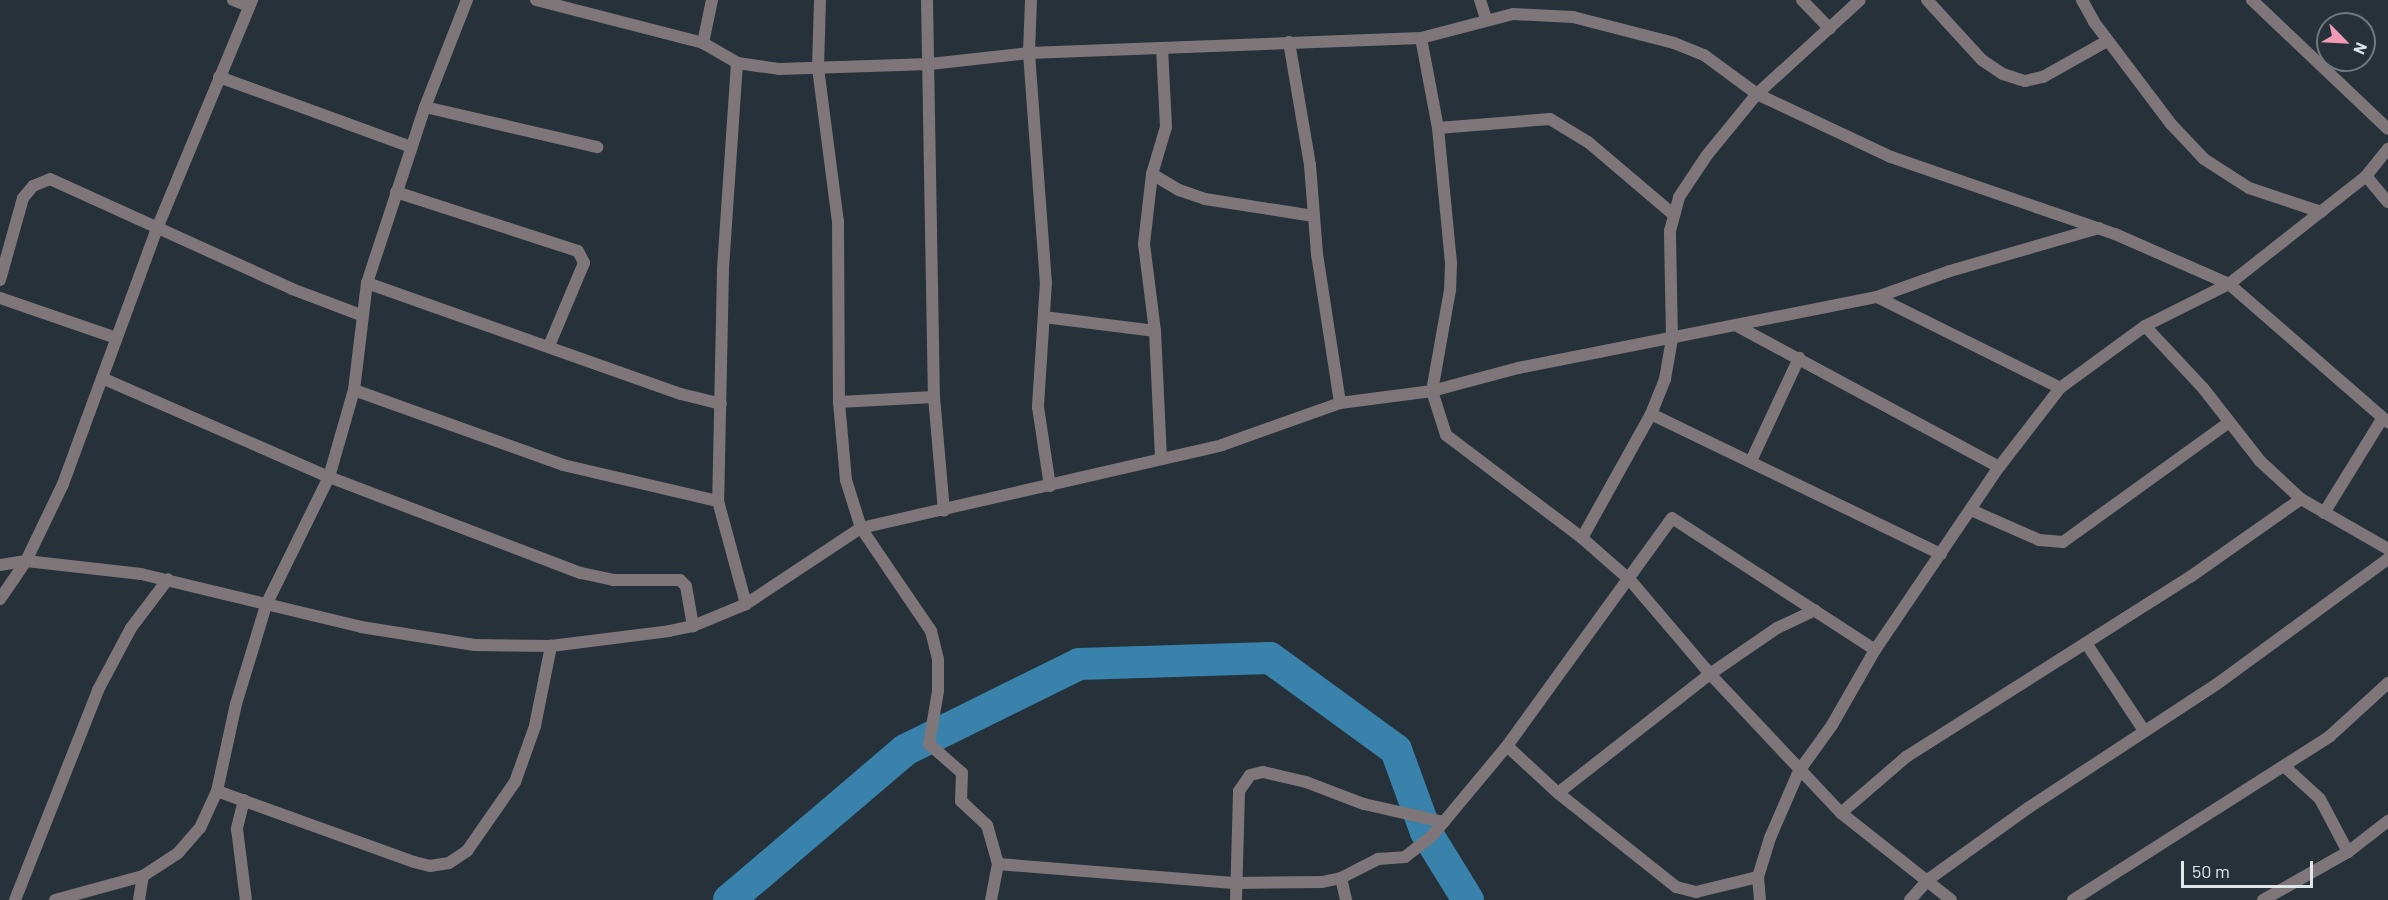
<!DOCTYPE html>
<html>
<head>
<meta charset="utf-8">
<style>
	body { margin:0 }
	#map { position:relative; width:2388px; height:900px; overflow:hidden; background:#263139; font-family:Barlow,sans-serif }
	div>[style] { position:absolute }
	.river>* { height:32px; margin:-16px; padding:0 16px; transform-origin:16px; border-radius:16px; background:#3882ac }
	.street>* { height:12px; margin:-6px; padding:0 6px; transform-origin:6px; border-radius:6px; background:#7e7678 }
	span { translate:-50% -50%; white-space:nowrap; text-align:center; line-height:1.15; -webkit-text-stroke:4.5px #263139; paint-order:stroke }
	.north { position:absolute; left:2316px; top:12px; width:60px; height:60px; box-sizing:border-box; background:#263139; border:2px solid #707980; border-radius:50%; rotate:114deg; font-size:16px; font-weight:700; line-height:24px; text-align:center; color:#dfe6ea }
	.north::after { content:''; display:block; margin:auto; width:21px; height:27px; background:#f09ab6; clip-path:polygon(50% 0,100% 100%,50% 72%,0 100%) }
	.scale { position:absolute; left:2181px; top:861px; width:132px; height:27px; box-sizing:border-box; border:3px solid #dfe6ea; border-top:0; padding-left:8px; font-size:18px; line-height:21px; white-space:nowrap; color:#dfe6ea; -webkit-text-stroke:4px #263139; paint-order:stroke }
</style>
</head>
<body>
<div id="map">
	<div class="river">
		<div style="left:729px;top:900px;width:231px;rotate:-40.4deg"></div>
		<div style="left:905px;top:750px;width:194px;rotate:-26.3deg"></div>
		<div style="left:1079px;top:664px;width:191px;rotate:-1.8deg"></div>
		<div style="left:1270px;top:658px;width:156px;rotate:36.1deg"></div>
		<div style="left:1396px;top:750px;width:87px;rotate:69.9deg"></div>
		<div style="left:1426px;top:832px;width:80px;rotate:58.3deg"></div>
	</div>
	<div class="street">
		<div style="left:233px;top:0;width:17px;rotate:21deg"></div>
		<div style="left:536px;top:0;width:172px;rotate:14.4deg"></div>
		<div style="left:703px;top:43px;width:39px;rotate:30deg"></div>
		<div style="left:737px;top:63px;width:42px;rotate:8.1deg"></div>
		<div style="left:779px;top:69px;width:151px;rotate:-1.9deg"></div>
		<div style="left:930px;top:64px;width:100px;rotate:-6.3deg"></div>
		<div style="left:1029px;top:53px;width:392px;rotate:-2.2deg"></div>
		<div style="left:1421px;top:38px;width:95px;rotate:-14.6deg"></div>
		<div style="left:1513px;top:14px;width:60px;rotate:2.9deg"></div>
		<div style="left:1573px;top:17px;width:104px;rotate:14.4deg"></div>
		<div style="left:1674px;top:43px;width:32px;rotate:22deg"></div>
		<div style="left:1704px;top:55px;width:66px;rotate:36.3deg"></div>
		<div style="left:1757px;top:94px;width:148px;rotate:25.2deg"></div>
		<div style="left:1891px;top:157px;width:237px;rotate:19deg"></div>
		<div style="left:2115px;top:234px;width:124px;rotate:23.7deg"></div>
		<div style="left:2229px;top:284px;width:211px;rotate:41deg"></div>
		<div style="left:820px;top:0;width:68px;rotate:91.7deg"></div>
		<div style="left:818px;top:68px;width:154px;rotate:82.6deg"></div>
		<div style="left:838px;top:221px;width:181px;rotate:89.7deg"></div>
		<div style="left:839px;top:402px;width:78px;rotate:84.9deg"></div>
		<div style="left:846px;top:480px;width:50px;rotate:72.6deg"></div>
		<div style="left:861px;top:528px;width:125px;rotate:55.8deg"></div>
		<div style="left:931px;top:631px;width:29px;rotate:76deg"></div>
		<div style="left:938px;top:659px;width:32px;rotate:90deg"></div>
		<div style="left:938px;top:691px;width:54px;rotate:99.6deg"></div>
		<div style="left:929px;top:744px;width:44px;rotate:41.3deg"></div>
		<div style="left:962px;top:773px;width:28px;rotate:92deg"></div>
		<div style="left:961px;top:801px;width:35px;rotate:43deg"></div>
		<div style="left:987px;top:825px;width:41px;rotate:74.2deg"></div>
		<div style="left:998px;top:864px;width:37px;rotate:101deg"></div>
		<div style="left:927px;top:0;width:397px;rotate:89deg"></div>
		<div style="left:934px;top:397px;width:114px;rotate:85deg"></div>
		<div style="left:1031px;top:0;width:53px;rotate:92.2deg"></div>
		<div style="left:1029px;top:53px;width:230px;rotate:85.8deg"></div>
		<div style="left:1046px;top:282px;width:125px;rotate:93.7deg"></div>
		<div style="left:1038px;top:407px;width:80px;rotate:81.4deg"></div>
		<div style="left:1480px;top:0;width:20px;rotate:72deg"></div>
		<div style="left:1802px;top:0;width:40px;rotate:46deg"></div>
		<div style="left:1927px;top:0;width:81px;rotate:47.5deg"></div>
		<div style="left:1982px;top:60px;width:25px;rotate:34deg"></div>
		<div style="left:2003px;top:74px;width:23px;rotate:18deg"></div>
		<div style="left:2025px;top:81px;width:18px;rotate:-13deg"></div>
		<div style="left:2043px;top:77px;width:73px;rotate:-29.4deg"></div>
		<div style="left:2082px;top:0;width:25px;rotate:61deg"></div>
		<div style="left:2094px;top:22px;width:128px;rotate:53deg"></div>
		<div style="left:2171px;top:124px;width:48px;rotate:46.7deg"></div>
		<div style="left:2204px;top:159px;width:54px;rotate:32.8deg"></div>
		<div style="left:2249px;top:188px;width:76px;rotate:18.4deg"></div>
		<div style="left:2252px;top:0;width:187px;rotate:43.5deg"></div>
		<div style="left:1421px;top:38px;width:92px;rotate:79.3deg"></div>
		<div style="left:1438px;top:128px;width:137px;rotate:84.5deg"></div>
		<div style="left:1451px;top:264px;width:26px;rotate:92deg"></div>
		<div style="left:1450px;top:290px;width:103px;rotate:100.1deg"></div>
		<div style="left:1432px;top:391px;width:46px;rotate:72.3deg"></div>
		<div style="left:1446px;top:435px;width:171px;rotate:37.1deg"></div>
		<div style="left:1582px;top:538px;width:64px;rotate:41.2deg"></div>
		<div style="left:1630px;top:580px;width:123px;rotate:49.6deg"></div>
		<div style="left:1710px;top:674px;width:191px;rotate:46.7deg"></div>
		<div style="left:1841px;top:813px;width:140px;rotate:38.3deg"></div>
		<div style="left:1289px;top:42px;width:125px;rotate:80.3deg"></div>
		<div style="left:1310px;top:165px;width:89px;rotate:85.5deg"></div>
		<div style="left:1317px;top:254px;width:151px;rotate:81.2deg"></div>
		<div style="left:703px;top:43px;width:44px;rotate:-78.2deg"></div>
		<div style="left:737px;top:63px;width:207px;rotate:93.9deg"></div>
		<div style="left:723px;top:270px;width:231px;rotate:91.2deg"></div>
		<div style="left:718px;top:501px;width:107px;rotate:74.8deg"></div>
		<div style="left:219px;top:77px;width:204px;rotate:20deg"></div>
		<div style="left:425px;top:107px;width:177px;rotate:13.1deg"></div>
		<div style="left:1438px;top:128px;width:112px;rotate:-4.6deg"></div>
		<div style="left:1550px;top:119px;width:44px;rotate:31.2deg"></div>
		<div style="left:1588px;top:142px;width:113px;rotate:40.3deg"></div>
		<div style="left:1152px;top:174px;width:31px;rotate:31deg"></div>
		<div style="left:1179px;top:190px;width:28px;rotate:19deg"></div>
		<div style="left:1205px;top:199px;width:110px;rotate:8.9deg"></div>
		<div style="left:2366px;top:176px;width:34px;rotate:50deg"></div>
		<div style="left:396px;top:192px;width:191px;rotate:18deg"></div>
		<div style="left:578px;top:251px;width:13px;rotate:63deg"></div>
		<div style="left:584px;top:263px;width:90px;rotate:112.9deg"></div>
		<div style="left:0;top:280px;width:85px;rotate:-74.3deg"></div>
		<div style="left:23px;top:198px;width:16px;rotate:-50deg"></div>
		<div style="left:33px;top:186px;width:18px;rotate:-22deg"></div>
		<div style="left:50px;top:179px;width:266px;rotate:24.4deg"></div>
		<div style="left:292px;top:289px;width:74px;rotate:20.6deg"></div>
		<div style="left:367px;top:283px;width:333px;rotate:19.5deg"></div>
		<div style="left:681px;top:394px;width:41px;rotate:14deg"></div>
		<div style="left:1877px;top:297px;width:204px;rotate:26.4deg"></div>
		<div style="left:0;top:298px;width:123px;rotate:19deg"></div>
		<div style="left:1044px;top:317px;width:112px;rotate:7.2deg"></div>
		<div style="left:2145px;top:326px;width:85px;rotate:46.9deg"></div>
		<div style="left:2203px;top:388px;width:93px;rotate:52deg"></div>
		<div style="left:2260px;top:461px;width:56px;rotate:42.8deg"></div>
		<div style="left:2301px;top:499px;width:100px;rotate:29.9deg"></div>
		<div style="left:1739px;top:327px;width:295px;rotate:28.3deg"></div>
		<div style="left:102px;top:378px;width:248px;rotate:23.6deg"></div>
		<div style="left:329px;top:477px;width:270px;rotate:20.9deg"></div>
		<div style="left:581px;top:573px;width:33px;rotate:12deg"></div>
		<div style="left:613px;top:580px;width:67px"></div>
		<div style="left:680px;top:580px;width:8px;rotate:45deg"></div>
		<div style="left:686px;top:586px;width:41px;rotate:80.1deg"></div>
		<div style="left:354px;top:390px;width:222px;rotate:19.7deg"></div>
		<div style="left:563px;top:465px;width:159px;rotate:13.1deg"></div>
		<div style="left:839px;top:402px;width:95px;rotate:-3deg"></div>
		<div style="left:1651px;top:414px;width:322px;rotate:25.8deg"></div>
		<div style="left:1161px;top:458px;width:127px;rotate:-92.7deg"></div>
		<div style="left:1155px;top:331px;width:88px;rotate:-97.2deg"></div>
		<div style="left:1144px;top:244px;width:70px;rotate:-83.5deg"></div>
		<div style="left:1152px;top:174px;width:49px;rotate:-73.4deg"></div>
		<div style="left:1166px;top:127px;width:78px;rotate:-92.9deg"></div>
		<div style="left:1751px;top:461px;width:114px;rotate:-65deg"></div>
		<div style="left:1971px;top:510px;width:74px;rotate:23.8deg"></div>
		<div style="left:2039px;top:540px;width:24px;rotate:5deg"></div>
		<div style="left:2063px;top:542px;width:203px;rotate:-35.8deg"></div>
		<div style="left:2324px;top:513px;width:110px;rotate:-58.3deg"></div>
		<div style="left:1582px;top:538px;width:142px;rotate:-60.9deg"></div>
		<div style="left:1651px;top:414px;width:38px;rotate:-68deg"></div>
		<div style="left:1665px;top:379px;width:41px;rotate:-80.1deg"></div>
		<div style="left:1672px;top:339px;width:108px;rotate:-91.1deg"></div>
		<div style="left:1670px;top:231px;width:35px;rotate:-75deg"></div>
		<div style="left:1679px;top:197px;width:50px;rotate:-56.3deg"></div>
		<div style="left:1707px;top:155px;width:79px;rotate:-50.7deg"></div>
		<div style="left:1757px;top:94px;width:139px;rotate:-42.4deg"></div>
		<div style="left:0;top:565px;width:26px;rotate:-9deg"></div>
		<div style="left:26px;top:561px;width:116px;rotate:6.4deg"></div>
		<div style="left:141px;top:574px;width:226px;rotate:13.5deg"></div>
		<div style="left:361px;top:627px;width:115px;rotate:9deg"></div>
		<div style="left:475px;top:645px;width:76px;rotate:0.8deg"></div>
		<div style="left:551px;top:646px;width:119px;rotate:-7.2deg"></div>
		<div style="left:669px;top:631px;width:25px;rotate:-12deg"></div>
		<div style="left:693px;top:626px;width:57px;rotate:-22.5deg"></div>
		<div style="left:746px;top:604px;width:138px;rotate:-33.5deg"></div>
		<div style="left:861px;top:528px;width:370px;rotate:-12.9deg"></div>
		<div style="left:1222px;top:445px;width:125px;rotate:-19.6deg"></div>
		<div style="left:1340px;top:403px;width:93px;rotate:-7.4deg"></div>
		<div style="left:1432px;top:391px;width:89px;rotate:-15deg"></div>
		<div style="left:1518px;top:368px;width:366px;rotate:-11.2deg"></div>
		<div style="left:1877px;top:297px;width:77px;rotate:-19.6deg"></div>
		<div style="left:1950px;top:271px;width:155px;rotate:-16.1deg"></div>
		<div style="left:0;top:599px;width:46px;rotate:-55.6deg"></div>
		<div style="left:26px;top:561px;width:85px;rotate:-64.3deg"></div>
		<div style="left:63px;top:484px;width:275px;rotate:-69.8deg"></div>
		<div style="left:158px;top:226px;width:245px;rotate:-67.4deg"></div>
		<div style="left:2086px;top:643px;width:103px;rotate:56.5deg"></div>
		<div style="left:1507px;top:746px;width:69px;rotate:42.7deg"></div>
		<div style="left:1558px;top:793px;width:151px;rotate:38.5deg"></div>
		<div style="left:1676px;top:887px;width:21px;rotate:14deg"></div>
		<div style="left:1696px;top:892px;width:64px;rotate:-13.6deg"></div>
		<div style="left:2285px;top:767px;width:47px;rotate:42.4deg"></div>
		<div style="left:2320px;top:799px;width:60px;rotate:62.2deg"></div>
		<div style="left:217px;top:791px;width:209px;rotate:19.8deg"></div>
		<div style="left:414px;top:862px;width:16px;rotate:14deg"></div>
		<div style="left:430px;top:866px;width:19px;rotate:-9deg"></div>
		<div style="left:449px;top:863px;width:22px;rotate:-34deg"></div>
		<div style="left:467px;top:851px;width:84px;rotate:-55.2deg"></div>
		<div style="left:515px;top:782px;width:59px;rotate:-70.3deg"></div>
		<div style="left:535px;top:726px;width:82px;rotate:-78.7deg"></div>
		<div style="left:1558px;top:793px;width:193px;rotate:-38.1deg"></div>
		<div style="left:1710px;top:674px;width:81px;rotate:-34.5deg"></div>
		<div style="left:1777px;top:628px;width:42px;rotate:-25.3deg"></div>
		<div style="left:244px;top:800px;width:30px;rotate:104deg"></div>
		<div style="left:237px;top:829px;width:72px;rotate:82.8deg"></div>
		<div style="left:1841px;top:813px;width:86px;rotate:-40.7deg"></div>
		<div style="left:1906px;top:757px;width:336px;rotate:-32.4deg"></div>
		<div style="left:2190px;top:577px;width:136px;rotate:-35.1deg"></div>
		<div style="left:998px;top:864px;width:239px;rotate:4.6deg"></div>
		<div style="left:1236px;top:883px;width:86px;rotate:-0.7deg"></div>
		<div style="left:1322px;top:882px;width:19px;rotate:-12deg"></div>
		<div style="left:1341px;top:878px;width:42px;rotate:-27.2deg"></div>
		<div style="left:1378px;top:859px;width:27px;rotate:-4deg"></div>
		<div style="left:1405px;top:857px;width:34px;rotate:-38deg"></div>
		<div style="left:1432px;top:836px;width:117px;rotate:-50.2deg"></div>
		<div style="left:1507px;top:746px;width:281px;rotate:-54.1deg"></div>
		<div style="left:1672px;top:518px;width:242px;rotate:33deg"></div>
		<div style="left:1341px;top:878px;width:23px;rotate:77deg"></div>
		<div style="left:15px;top:900px;width:226px;rotate:-68.4deg"></div>
		<div style="left:98px;top:690px;width:70px;rotate:-62deg"></div>
		<div style="left:131px;top:628px;width:61px;rotate:-52.9deg"></div>
		<div style="left:55px;top:900px;width:91px;rotate:-15.3deg"></div>
		<div style="left:143px;top:876px;width:42px;rotate:-33.3deg"></div>
		<div style="left:178px;top:853px;width:33px;rotate:-49deg"></div>
		<div style="left:200px;top:828px;width:41px;rotate:-65.3deg"></div>
		<div style="left:217px;top:791px;width:89px;rotate:-77.7deg"></div>
		<div style="left:236px;top:704px;width:103px;rotate:-73.1deg"></div>
		<div style="left:266px;top:605px;width:143px;rotate:-63.8deg"></div>
		<div style="left:329px;top:477px;width:91px;rotate:-74deg"></div>
		<div style="left:354px;top:390px;width:108px;rotate:-83.1deg"></div>
		<div style="left:367px;top:283px;width:185px;rotate:-71.8deg"></div>
		<div style="left:425px;top:107px;width:115px;rotate:-68.6deg"></div>
		<div style="left:139px;top:900px;width:24px;rotate:-81deg"></div>
		<div style="left:1236px;top:900px;width:109px;rotate:-88.4deg"></div>
		<div style="left:1239px;top:791px;width:19px;rotate:-55deg"></div>
		<div style="left:1250px;top:775px;width:13px;rotate:-13deg"></div>
		<div style="left:1263px;top:772px;width:44px;rotate:13.1deg"></div>
		<div style="left:1306px;top:782px;width:62px;rotate:20.8deg"></div>
		<div style="left:1364px;top:804px;width:82px;rotate:12.7deg"></div>
		<div style="left:1760px;top:900px;width:23px;rotate:-95deg"></div>
		<div style="left:1758px;top:877px;width:41px;rotate:-72.9deg"></div>
		<div style="left:1770px;top:838px;width:73px;rotate:-66.6deg"></div>
		<div style="left:1799px;top:771px;width:57px;rotate:-54.3deg"></div>
		<div style="left:1832px;top:725px;width:86px;rotate:-60.2deg"></div>
		<div style="left:1875px;top:650px;width:221px;rotate:-55.9deg"></div>
		<div style="left:1999px;top:467px;width:100px;rotate:-52.3deg"></div>
		<div style="left:2060px;top:388px;width:105px;rotate:-36.1deg"></div>
		<div style="left:2145px;top:326px;width:94px;rotate:-26.6deg"></div>
		<div style="left:2229px;top:284px;width:174px;rotate:-38.2deg"></div>
		<div style="left:2366px;top:176px;width:35px;rotate:-51deg"></div>
		<div style="left:1910px;top:900px;width:28px;rotate:-48deg"></div>
		<div style="left:1929px;top:879px;width:122px;rotate:-35.6deg"></div>
		<div style="left:2028px;top:808px;width:226px;rotate:-33.3deg"></div>
		<div style="left:2217px;top:684px;width:212px;rotate:-36.2deg"></div>
		<div style="left:2073px;top:900px;width:305px;rotate:-32.5deg"></div>
		<div style="left:2330px;top:736px;width:79px;rotate:-42.4deg"></div>
		<div style="left:2263px;top:900px;width:98px;rotate:-29.5deg"></div>
		<div style="left:2348px;top:852px;width:51px;rotate:-37.8deg"></div>
	</div>
	<div class="north">N</div>
	<div class="scale">50 m</div>
</div>
</body>
</html>
